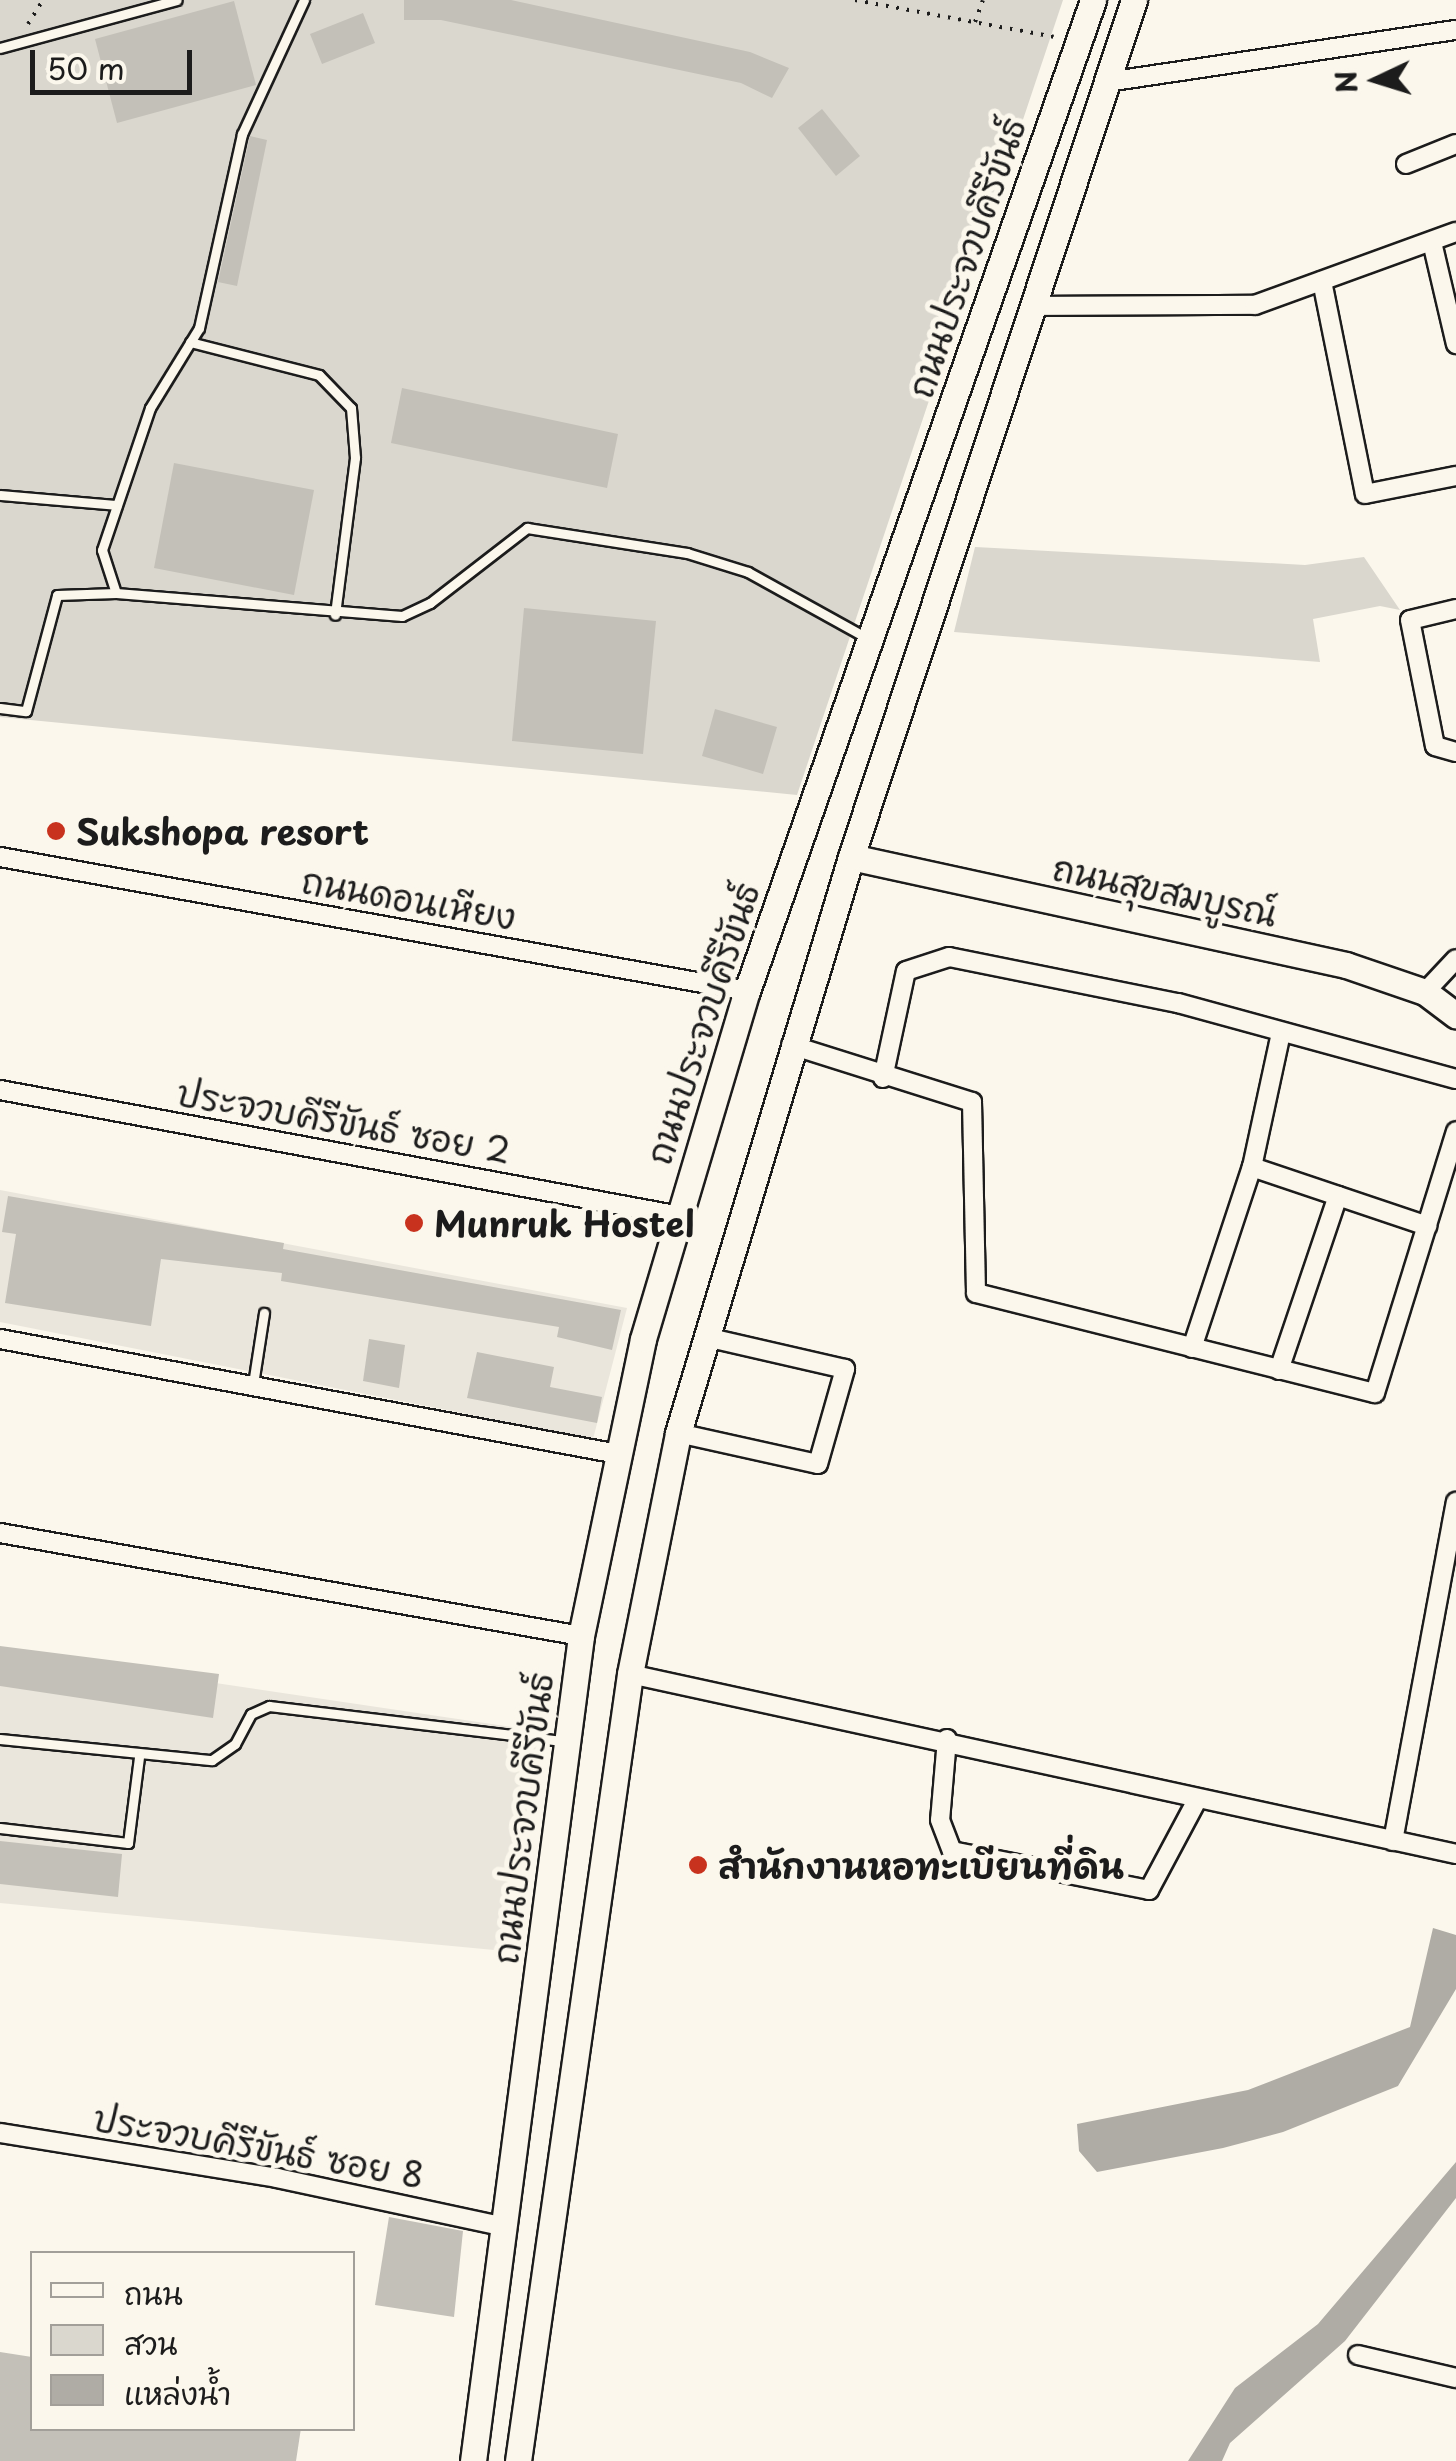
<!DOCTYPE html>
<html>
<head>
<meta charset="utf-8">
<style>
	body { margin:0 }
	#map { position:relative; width:1456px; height:2461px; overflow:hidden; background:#fbf7ec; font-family:"Playpen Sans","Playpen Sans Thai",sans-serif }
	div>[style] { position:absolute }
	.built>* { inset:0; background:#eae6dc }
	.green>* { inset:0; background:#dad7ce }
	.water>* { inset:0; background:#afaca5 }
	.building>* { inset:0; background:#c3c0b8 }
	.path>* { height:4px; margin-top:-2px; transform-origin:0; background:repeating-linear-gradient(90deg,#1c1c1c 0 2.5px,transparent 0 10.5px) }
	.roads { filter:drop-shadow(2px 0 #1c1c1c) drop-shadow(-2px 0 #1c1c1c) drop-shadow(0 2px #1c1c1c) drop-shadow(0 -2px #1c1c1c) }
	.lane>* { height:9px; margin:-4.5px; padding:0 4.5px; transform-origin:4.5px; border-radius:4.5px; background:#fbf7ec }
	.street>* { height:18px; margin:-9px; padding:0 9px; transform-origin:9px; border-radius:9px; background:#fbf7ec }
	.secondary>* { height:25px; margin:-12.5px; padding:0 12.5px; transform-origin:12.5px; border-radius:12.5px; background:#fbf7ec }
	.dots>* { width:28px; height:28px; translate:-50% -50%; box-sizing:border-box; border:5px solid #fbf7ec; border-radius:50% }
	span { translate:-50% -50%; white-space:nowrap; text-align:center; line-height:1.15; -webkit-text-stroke:10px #fbf7ec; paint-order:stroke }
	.street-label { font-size:35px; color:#1c1c1c }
	.poi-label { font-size:35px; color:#1c1c1c; font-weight:700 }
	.left { translate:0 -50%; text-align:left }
	.legend { position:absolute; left:30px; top:2251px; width:325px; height:180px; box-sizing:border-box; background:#fbf7ec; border:2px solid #a29f99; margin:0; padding:12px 18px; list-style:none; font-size:30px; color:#1c1c1c }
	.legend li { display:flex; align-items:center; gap:20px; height:50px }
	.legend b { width:50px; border:2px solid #a29f99 }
	.north { position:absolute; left:1326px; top:30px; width:100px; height:100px; -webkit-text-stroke:8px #fbf7ec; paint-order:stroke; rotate:266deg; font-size:28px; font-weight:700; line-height:40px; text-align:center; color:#1c1c1c }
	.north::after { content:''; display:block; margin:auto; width:35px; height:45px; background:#1c1c1c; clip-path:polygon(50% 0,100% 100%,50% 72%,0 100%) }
	.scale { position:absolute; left:30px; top:50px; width:162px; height:45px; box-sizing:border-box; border:5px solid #1c1c1c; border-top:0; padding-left:12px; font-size:30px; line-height:35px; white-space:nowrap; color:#1c1c1c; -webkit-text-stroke:8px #fbf7ec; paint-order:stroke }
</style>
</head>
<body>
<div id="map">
	<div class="built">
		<div style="clip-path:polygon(0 1190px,627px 1308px,593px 1439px,0 1322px)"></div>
		<div style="clip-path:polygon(0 1651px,545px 1732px,515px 1952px,0 1903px)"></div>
	</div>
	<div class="green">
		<div style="clip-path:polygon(0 0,1063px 0,797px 795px,0 717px)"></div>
		<div style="clip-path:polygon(975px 547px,1305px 565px,1364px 557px,1400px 610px,1380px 606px,1313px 619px,1320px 662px,954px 632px)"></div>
	</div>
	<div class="water">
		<div style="clip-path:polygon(1433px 1928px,1456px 1935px,1456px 1989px,1398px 2086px,1283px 2132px,1223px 2148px,1097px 2172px,1079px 2151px,1077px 2124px,1248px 2090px,1410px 2027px)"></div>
		<div style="clip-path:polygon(1456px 2162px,1456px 2198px,1345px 2341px,1230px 2443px,1222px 2461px,1188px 2461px,1235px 2388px,1318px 2324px)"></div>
	</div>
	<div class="building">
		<div style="clip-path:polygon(404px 0,511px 0,750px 52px,789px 68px,772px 98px,741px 83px,441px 20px,404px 20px)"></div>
		<div style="clip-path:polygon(234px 1px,256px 85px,117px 123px,95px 39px)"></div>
		<div style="clip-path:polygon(363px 13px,375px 43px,322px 64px,310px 34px)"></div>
		<div style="clip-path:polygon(822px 109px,860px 156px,836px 176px,798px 128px)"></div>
		<div style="clip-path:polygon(250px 136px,267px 140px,237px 286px,218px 282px)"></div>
		<div style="clip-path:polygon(402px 388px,618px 434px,607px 488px,391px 443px)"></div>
		<div style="clip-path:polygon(174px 463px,314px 490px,294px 595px,154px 568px)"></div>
		<div style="clip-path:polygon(524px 608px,656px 621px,643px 754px,512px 741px)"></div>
		<div style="clip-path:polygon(715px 709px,777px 727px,763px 774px,702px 756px)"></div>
		<div style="clip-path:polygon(8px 1196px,284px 1243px,283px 1249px,621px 1310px,612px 1350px,557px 1337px,559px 1327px,281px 1281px,282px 1273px,161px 1259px,151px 1326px,5px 1303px,16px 1234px,2px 1232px)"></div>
		<div style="clip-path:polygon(369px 1339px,405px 1345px,399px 1388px,363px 1381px)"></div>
		<div style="clip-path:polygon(477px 1352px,554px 1367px,550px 1387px,602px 1397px,597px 1423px,467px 1398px)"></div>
		<div style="clip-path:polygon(0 1646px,219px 1674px,213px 1718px,0 1686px)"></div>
		<div style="clip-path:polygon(0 1841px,122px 1854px,118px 1897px,0 1884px)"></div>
		<div style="clip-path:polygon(389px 2217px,463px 2231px,454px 2317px,375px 2305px)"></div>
		<div style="clip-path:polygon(0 2352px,32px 2357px,32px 2428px,301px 2428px,296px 2461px,0 2461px)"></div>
	</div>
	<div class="path">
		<div style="left:855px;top:0;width:202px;rotate:10.5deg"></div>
		<div style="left:975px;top:22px;width:23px;rotate:-70deg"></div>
		<div style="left:28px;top:24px;width:28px;rotate:-58deg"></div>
	</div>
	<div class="roads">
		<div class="lane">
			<div style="left:304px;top:0;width:148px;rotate:114.8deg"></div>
			<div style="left:242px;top:134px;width:199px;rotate:102.5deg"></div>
			<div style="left:199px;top:328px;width:94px;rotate:121.5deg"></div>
			<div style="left:150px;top:408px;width:150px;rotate:108.7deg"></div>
			<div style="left:102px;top:550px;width:45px;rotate:72deg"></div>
			<div style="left:116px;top:593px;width:287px;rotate:4.6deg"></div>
			<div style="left:402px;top:616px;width:31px;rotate:-25deg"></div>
			<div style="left:430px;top:603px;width:123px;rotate:-37.7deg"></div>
			<div style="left:527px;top:528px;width:162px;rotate:8.9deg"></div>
			<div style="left:687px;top:553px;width:64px;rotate:17.3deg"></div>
			<div style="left:748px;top:572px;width:136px;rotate:29deg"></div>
			<div style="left:0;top:48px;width:183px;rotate:-15.2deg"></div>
			<div style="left:190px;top:342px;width:133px;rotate:14.3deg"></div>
			<div style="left:319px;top:375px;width:46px;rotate:45.9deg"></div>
			<div style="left:351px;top:408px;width:50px;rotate:85.4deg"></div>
			<div style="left:355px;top:458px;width:158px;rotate:97.3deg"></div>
			<div style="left:0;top:495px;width:117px;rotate:4.9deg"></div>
			<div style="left:0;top:708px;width:26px;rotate:7deg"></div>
			<div style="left:26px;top:711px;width:120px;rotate:-75deg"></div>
			<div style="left:57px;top:595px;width:59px;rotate:-1.9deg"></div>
			<div style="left:253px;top:1384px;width:72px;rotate:-81.2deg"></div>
			<div style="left:0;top:1739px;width:213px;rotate:5.7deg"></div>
			<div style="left:212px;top:1760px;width:28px;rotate:-35deg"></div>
			<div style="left:235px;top:1744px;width:34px;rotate:-62deg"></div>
			<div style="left:251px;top:1714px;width:20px;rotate:-24deg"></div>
			<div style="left:269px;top:1706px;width:297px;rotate:6.8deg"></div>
			<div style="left:0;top:1828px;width:129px;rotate:6.7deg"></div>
			<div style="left:128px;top:1843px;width:87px;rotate:-82.7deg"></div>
		</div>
		<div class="street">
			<div style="left:1107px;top:82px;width:353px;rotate:-8.5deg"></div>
			<div style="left:1406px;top:164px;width:54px;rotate:-21.8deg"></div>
			<div style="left:1432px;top:242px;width:105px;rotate:76.8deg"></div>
			<div style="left:1322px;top:281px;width:217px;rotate:78.6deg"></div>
			<div style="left:1365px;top:494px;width:93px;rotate:-11.2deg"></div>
			<div style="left:1033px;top:306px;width:222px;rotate:-0.3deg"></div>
			<div style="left:1255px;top:305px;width:214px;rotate:-20deg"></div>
			<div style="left:1456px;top:609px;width:47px;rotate:166.6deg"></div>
			<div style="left:1410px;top:620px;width:128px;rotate:78.8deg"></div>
			<div style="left:1435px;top:746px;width:22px;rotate:16deg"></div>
			<div style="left:0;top:857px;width:759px;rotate:10.17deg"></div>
			<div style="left:1425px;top:992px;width:45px;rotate:-46.8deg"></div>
			<div style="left:791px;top:1045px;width:190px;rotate:17.5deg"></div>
			<div style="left:972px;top:1102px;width:191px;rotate:88.8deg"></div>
			<div style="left:976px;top:1293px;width:411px;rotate:14.1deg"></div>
			<div style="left:1375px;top:1393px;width:274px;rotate:-72.8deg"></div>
			<div style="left:883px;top:1078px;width:109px;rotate:-77.9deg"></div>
			<div style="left:906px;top:971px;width:45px;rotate:-18deg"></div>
			<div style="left:949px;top:957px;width:234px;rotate:11.4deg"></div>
			<div style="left:1178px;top:1003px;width:288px;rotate:15.3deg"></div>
			<div style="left:0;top:1090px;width:686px;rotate:10.49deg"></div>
			<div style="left:1252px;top:1167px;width:185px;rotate:18.6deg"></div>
			<div style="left:0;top:1339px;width:629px;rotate:10.54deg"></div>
			<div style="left:1192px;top:1348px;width:191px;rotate:-71.7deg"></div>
			<div style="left:1252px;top:1167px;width:137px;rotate:-77.8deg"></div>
			<div style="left:1279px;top:1370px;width:184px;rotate:-71.3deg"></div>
			<div style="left:678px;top:1433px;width:143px;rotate:12.5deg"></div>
			<div style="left:818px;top:1464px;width:99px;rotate:-74.1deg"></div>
			<div style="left:845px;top:1369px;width:144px;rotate:-167.1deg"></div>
			<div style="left:0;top:1533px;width:590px;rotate:10.05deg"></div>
			<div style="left:630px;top:1674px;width:845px;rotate:12.29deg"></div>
			<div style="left:947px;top:1739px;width:81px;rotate:94.9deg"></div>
			<div style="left:940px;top:1820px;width:33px;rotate:69deg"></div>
			<div style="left:952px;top:1851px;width:201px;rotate:11.2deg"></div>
			<div style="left:1149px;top:1890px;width:102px;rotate:-61.9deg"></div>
			<div style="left:1393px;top:1841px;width:345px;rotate:-79.5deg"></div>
			<div style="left:0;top:2133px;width:281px;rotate:9.2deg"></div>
			<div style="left:277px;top:2178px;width:233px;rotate:12.1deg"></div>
			<div style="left:1358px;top:2355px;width:101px;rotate:13.2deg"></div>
		</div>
		<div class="secondary">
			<div style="left:851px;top:857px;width:507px;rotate:12.31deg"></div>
			<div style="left:1346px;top:965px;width:83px;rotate:18.9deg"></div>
			<div style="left:1425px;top:992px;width:39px;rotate:37deg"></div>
			<div style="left:473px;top:2461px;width:832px;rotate:-82.54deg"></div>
			<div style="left:581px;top:1636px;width:303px;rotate:-78.2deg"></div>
			<div style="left:643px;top:1339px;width:363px;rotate:-73.4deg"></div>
			<div style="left:747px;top:991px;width:1050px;rotate:-70.75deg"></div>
			<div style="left:518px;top:2461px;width:795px;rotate:-81.9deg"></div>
			<div style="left:630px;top:1674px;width:246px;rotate:-78.7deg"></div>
			<div style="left:678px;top:1433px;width:601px;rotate:-73.28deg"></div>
			<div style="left:851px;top:857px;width:903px;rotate:-71.73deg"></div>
		</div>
	</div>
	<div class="dots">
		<div style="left:56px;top:831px;background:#c8321e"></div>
		<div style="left:414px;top:1223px;background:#c8321e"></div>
		<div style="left:698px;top:1865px;background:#c8321e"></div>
	</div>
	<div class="street-label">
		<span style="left:966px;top:257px;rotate:-71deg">ถนนประจวบคีรีขันธ์</span>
		<span style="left:1165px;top:890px;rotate:12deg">ถนนสุขสมบูรณ์</span>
		<span style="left:409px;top:898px;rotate:10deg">ถนนดอนเหียง</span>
		<span style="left:702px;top:1023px;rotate:-72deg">ถนนประจวบคีรีขันธ์</span>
		<span style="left:344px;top:1121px;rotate:10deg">ประจวบคีรีขันธ์ ซอย 2</span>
		<span style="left:522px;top:1818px;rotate:-83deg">ถนนประจวบคีรีขันธ์</span>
		<span style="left:259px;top:2146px;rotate:10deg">ประจวบคีรีขันธ์ ซอย 8</span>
	</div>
	<div class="poi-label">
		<span class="left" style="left:76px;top:831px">Sukshopa resort</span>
		<span class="left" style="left:434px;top:1223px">Munruk Hostel</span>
		<span class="left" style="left:718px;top:1865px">สำนักงานหอทะเบียนที่ดิน</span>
	</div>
	<ul class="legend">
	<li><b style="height:12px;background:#fbf7ec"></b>ถนน</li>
	<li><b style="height:28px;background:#dad7ce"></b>สวน</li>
	<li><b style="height:28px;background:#afaca5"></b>แหล่งน้ำ</li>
	</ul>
	<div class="north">N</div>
	<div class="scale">50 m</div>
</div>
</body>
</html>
